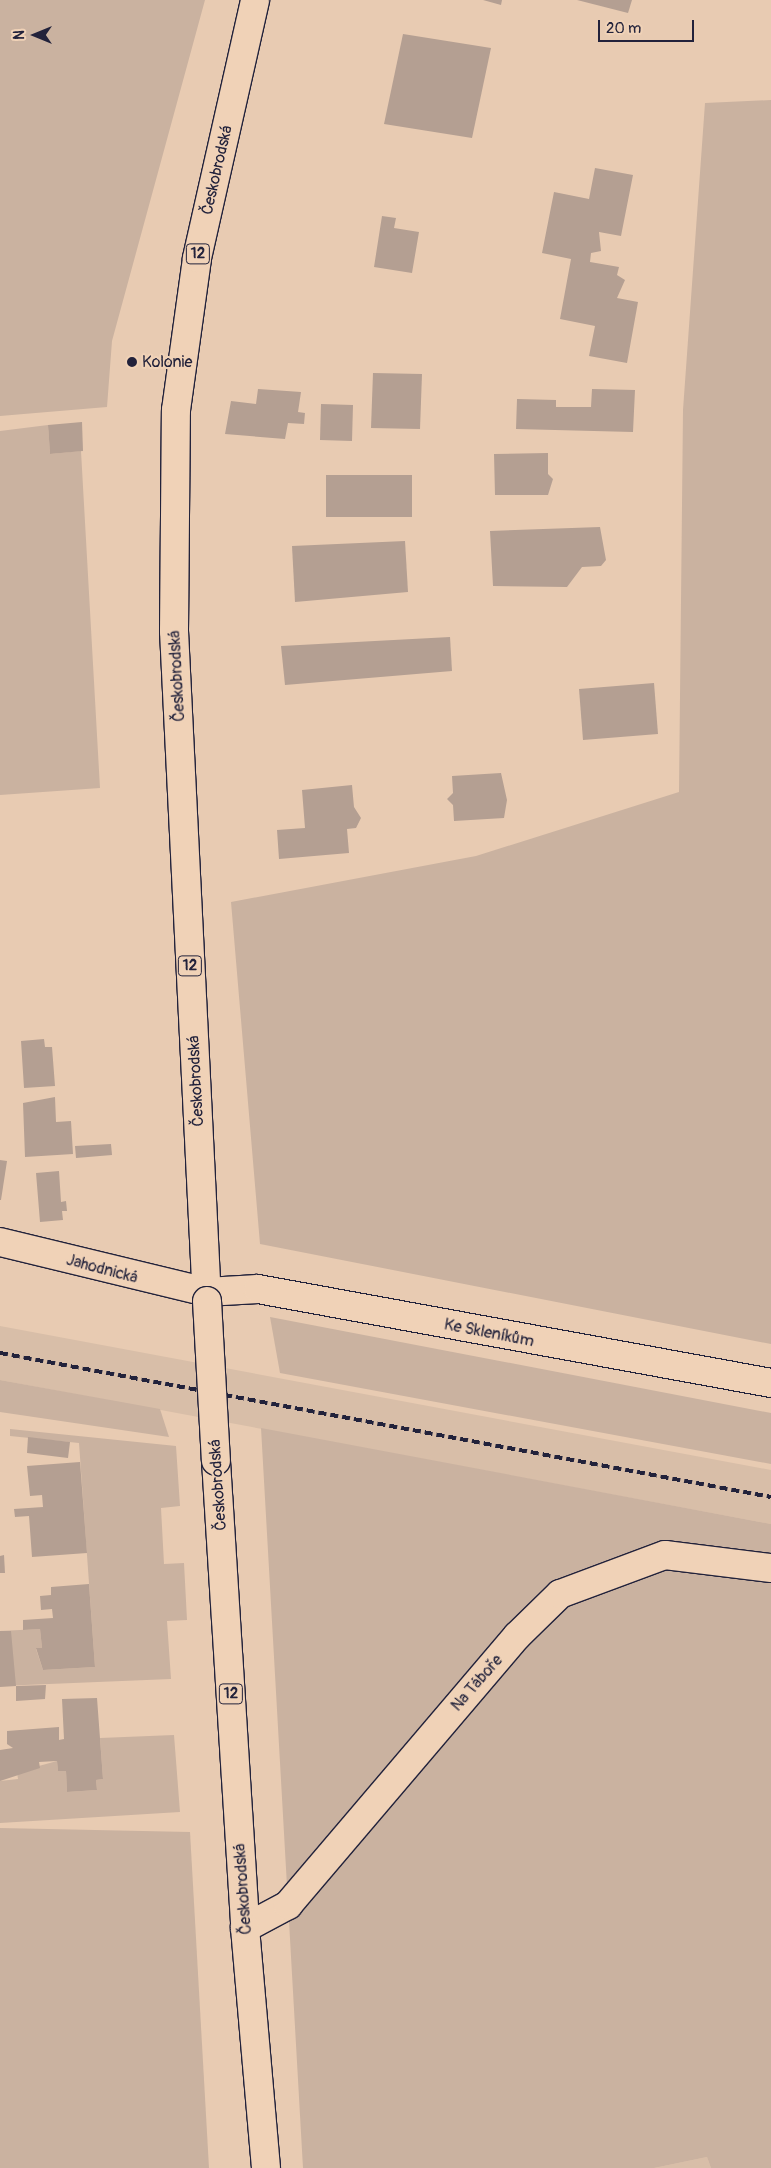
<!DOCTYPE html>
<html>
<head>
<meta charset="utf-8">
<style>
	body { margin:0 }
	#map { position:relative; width:771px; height:2168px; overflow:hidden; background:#e8cbb2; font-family:Pangolin,sans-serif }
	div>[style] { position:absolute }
	.built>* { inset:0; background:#d8bea8 }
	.green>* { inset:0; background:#cab2a0 }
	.building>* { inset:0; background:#b49f92 }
	.roads { filter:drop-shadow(1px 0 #22223b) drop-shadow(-1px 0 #22223b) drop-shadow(0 1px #22223b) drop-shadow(0 -1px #22223b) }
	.minor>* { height:28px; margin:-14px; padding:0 14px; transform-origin:14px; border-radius:14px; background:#f0d2b7 }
	.primary>* { height:28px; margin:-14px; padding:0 14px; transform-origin:14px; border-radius:14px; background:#f0d2b7 }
	.rail>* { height:4px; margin-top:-2px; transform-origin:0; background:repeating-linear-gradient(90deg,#22223b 0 8px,transparent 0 12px) }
	.bridges { filter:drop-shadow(1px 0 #22223b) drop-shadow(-1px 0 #22223b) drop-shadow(0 1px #22223b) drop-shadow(0 -1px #22223b) }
	.primary-bridge>* { height:28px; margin:-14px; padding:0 14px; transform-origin:14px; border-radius:14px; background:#f0d2b7 }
	.dots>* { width:14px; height:14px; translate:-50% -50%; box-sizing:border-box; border:2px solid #f0d2b7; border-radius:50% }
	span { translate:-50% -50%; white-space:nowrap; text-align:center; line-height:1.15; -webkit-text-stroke:4px #f0d2b7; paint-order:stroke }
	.shield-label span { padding:1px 4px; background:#f0d2b7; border:1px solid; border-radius:4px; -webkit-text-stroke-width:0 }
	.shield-label { font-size:15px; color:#22223b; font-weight:700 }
	.street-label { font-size:16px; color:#22223b }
	.poi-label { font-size:16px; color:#22223b }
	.left { translate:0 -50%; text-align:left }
	.north { position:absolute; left:10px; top:10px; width:50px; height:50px; -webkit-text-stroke:4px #f0d2b7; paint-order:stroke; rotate:270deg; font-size:14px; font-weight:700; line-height:20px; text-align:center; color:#22223b }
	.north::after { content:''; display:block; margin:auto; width:18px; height:22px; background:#22223b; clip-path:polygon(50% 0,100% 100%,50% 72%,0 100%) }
	.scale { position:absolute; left:598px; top:20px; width:96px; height:22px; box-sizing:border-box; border:2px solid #22223b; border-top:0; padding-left:6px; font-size:15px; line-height:18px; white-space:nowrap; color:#22223b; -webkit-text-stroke:4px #f0d2b7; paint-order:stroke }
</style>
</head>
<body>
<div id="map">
	<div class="built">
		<div style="clip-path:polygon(0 1326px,771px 1470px,771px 1524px,0 1380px)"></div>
		<div style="clip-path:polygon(707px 2157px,711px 2168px,654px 2168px)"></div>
	</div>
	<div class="green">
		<div style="clip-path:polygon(0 0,205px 0,112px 341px,107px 407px,0 416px)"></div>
		<div style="clip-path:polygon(771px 100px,771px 1344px,260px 1244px,231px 902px,476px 856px,679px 792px,683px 410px,705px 103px)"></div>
		<div style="clip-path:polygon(48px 425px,50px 454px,81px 451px,100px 788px,0 795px,0 431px)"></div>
		<div style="clip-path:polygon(270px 1317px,771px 1413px,771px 1464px,280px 1373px)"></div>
		<div style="clip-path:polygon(0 1380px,160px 1409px,169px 1437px,0 1412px)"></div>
		<div style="clip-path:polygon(261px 1428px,771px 1524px,771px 2168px,711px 2168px,707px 2157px,654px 2168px,303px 2168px)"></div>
		<div style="clip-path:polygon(10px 1429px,176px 1446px,180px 1506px,161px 1508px,164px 1564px,184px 1563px,187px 1620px,167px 1621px,171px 1679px,0 1686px,0 1631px,40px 1629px,42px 1648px,36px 1649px,43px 1670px,95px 1667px,79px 1443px,10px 1436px)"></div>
		<div style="clip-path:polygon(174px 1735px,180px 1812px,0 1823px,0 1781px,18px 1779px,17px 1772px,57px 1761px,58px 1771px,66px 1771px,67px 1792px,97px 1790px,96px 1780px,103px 1779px,100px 1738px)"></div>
		<div style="clip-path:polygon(0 1828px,190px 1832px,209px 2168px,0 2168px)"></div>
	</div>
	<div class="building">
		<div style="clip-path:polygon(483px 0,502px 0,501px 5px)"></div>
		<div style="clip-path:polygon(577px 0,632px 0,628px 13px)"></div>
		<div style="clip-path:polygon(403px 34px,491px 48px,472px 138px,384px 124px)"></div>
		<div style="clip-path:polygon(595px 168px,633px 175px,621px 236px,599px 232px,601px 251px,591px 253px,590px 262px,619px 267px,617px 275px,625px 280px,617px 298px,638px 302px,627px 363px,589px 356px,595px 326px,560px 319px,571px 259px,542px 253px,554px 192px,589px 199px)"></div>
		<div style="clip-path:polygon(382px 216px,396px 218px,394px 228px,419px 232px,412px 273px,374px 267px)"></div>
		<div style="clip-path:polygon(373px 373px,422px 374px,420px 429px,371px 428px)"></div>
		<div style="clip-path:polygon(258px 389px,301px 392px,298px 412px,305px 413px,304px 424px,288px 423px,285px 439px,225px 434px,231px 401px,256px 404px)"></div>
		<div style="clip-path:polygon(592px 389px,635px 390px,633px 432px,516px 429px,517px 399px,556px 400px,556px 407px,591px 407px)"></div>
		<div style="clip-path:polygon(321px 404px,353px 405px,352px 441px,320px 440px)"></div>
		<div style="clip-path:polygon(82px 422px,83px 451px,50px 454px,48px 425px)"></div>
		<div style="clip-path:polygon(548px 453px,548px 474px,553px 479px,548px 495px,495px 495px,494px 454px)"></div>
		<div style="clip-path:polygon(326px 475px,412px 475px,412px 517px,326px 517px)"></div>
		<div style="clip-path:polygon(600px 527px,606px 560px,601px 566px,582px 567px,567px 587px,493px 586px,490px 531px)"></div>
		<div style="clip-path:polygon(405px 541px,408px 592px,295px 602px,292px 546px)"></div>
		<div style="clip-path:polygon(450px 637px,452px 671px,285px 685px,281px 646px)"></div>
		<div style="clip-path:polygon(654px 683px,658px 734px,583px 740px,579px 689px)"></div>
		<div style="clip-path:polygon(501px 773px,507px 800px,504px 818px,454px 821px,453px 805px,447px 799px,453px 793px,452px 776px)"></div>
		<div style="clip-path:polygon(352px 785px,354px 807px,361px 818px,356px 828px,347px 829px,349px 853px,279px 859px,277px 830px,305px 828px,302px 790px)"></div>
		<div style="clip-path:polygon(44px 1039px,45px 1047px,52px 1047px,55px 1086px,24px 1088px,21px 1041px)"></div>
		<div style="clip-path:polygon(55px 1097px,56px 1122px,71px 1121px,73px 1154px,25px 1157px,23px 1103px)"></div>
		<div style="clip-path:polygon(111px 1144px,112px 1155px,76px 1158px,75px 1146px)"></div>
		<div style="clip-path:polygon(0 1160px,7px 1161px,1px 1200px,0 1200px)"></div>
		<div style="clip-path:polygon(59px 1171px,61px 1202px,66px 1201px,67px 1211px,62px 1211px,63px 1220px,40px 1222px,36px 1173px)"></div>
		<div style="clip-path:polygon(28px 1437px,70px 1442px,68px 1458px,27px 1453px)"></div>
		<div style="clip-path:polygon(80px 1462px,87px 1553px,32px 1557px,29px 1516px,15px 1517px,14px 1509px,43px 1507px,42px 1495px,30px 1496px,27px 1466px)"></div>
		<div style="clip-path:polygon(4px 1555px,5px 1573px,0 1573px,0 1556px)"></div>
		<div style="clip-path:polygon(89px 1584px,95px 1667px,43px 1670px,36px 1648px,42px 1648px,40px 1629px,23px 1630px,23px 1620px,53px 1618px,52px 1609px,41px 1610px,40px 1596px,51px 1595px,51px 1587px)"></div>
		<div style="clip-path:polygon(0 1631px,11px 1631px,16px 1686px,46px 1685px,45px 1699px,16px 1701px,16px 1686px,0 1687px)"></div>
		<div style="clip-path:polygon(97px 1698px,103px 1779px,96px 1780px,97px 1790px,67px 1792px,66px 1771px,58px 1771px,57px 1761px,39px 1762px,40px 1768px,0 1781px,0 1750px,13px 1748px,7px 1744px,7px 1731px,59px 1727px,59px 1740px,64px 1739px,62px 1699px)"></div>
	</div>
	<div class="roads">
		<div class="minor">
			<div style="left:0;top:1242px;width:212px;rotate:13.6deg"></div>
			<div style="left:206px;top:1292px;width:52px;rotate:-3.3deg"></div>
			<div style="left:258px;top:1289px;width:522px;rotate:10.38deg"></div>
			<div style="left:245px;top:1928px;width:49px;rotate:-28.1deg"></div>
			<div style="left:288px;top:1905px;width:353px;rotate:-49.6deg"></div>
			<div style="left:517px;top:1636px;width:60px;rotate:-44.3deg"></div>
			<div style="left:560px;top:1594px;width:112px;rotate:-20.4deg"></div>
			<div style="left:665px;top:1555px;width:107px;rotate:7deg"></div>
		</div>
		<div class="primary">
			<div style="left:207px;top:1301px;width:671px;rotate:-92.82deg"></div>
			<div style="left:174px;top:631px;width:221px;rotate:-89.5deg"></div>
			<div style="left:176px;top:410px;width:153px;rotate:-82.1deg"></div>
			<div style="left:197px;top:258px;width:264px;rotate:-77.3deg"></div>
			<div style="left:216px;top:1461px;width:468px;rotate:86.4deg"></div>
			<div style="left:245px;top:1928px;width:241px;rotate:85deg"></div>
		</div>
	</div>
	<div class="rail">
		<div style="left:0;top:1353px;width:784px;rotate:10.58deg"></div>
	</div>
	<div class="bridges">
		<div class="primary-bridge">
			<div style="left:207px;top:1301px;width:160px;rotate:86.8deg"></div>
		</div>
	</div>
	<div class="dots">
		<div style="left:132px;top:362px;background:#22223b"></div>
	</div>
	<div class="shield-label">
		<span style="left:198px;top:254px">12</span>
		<span style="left:190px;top:966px">12</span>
		<span style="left:231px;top:1694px">12</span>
	</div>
	<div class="street-label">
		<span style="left:217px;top:170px;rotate:-77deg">Českobrodská</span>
		<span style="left:177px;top:676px;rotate:-93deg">Českobrodská</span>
		<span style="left:196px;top:1081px;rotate:-93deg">Českobrodská</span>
		<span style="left:102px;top:1269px;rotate:15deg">Jahodnická</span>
		<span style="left:489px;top:1333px;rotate:11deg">Ke Skleníkům</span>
		<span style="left:218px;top:1485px;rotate:-94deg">Českobrodská</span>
		<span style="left:477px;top:1683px;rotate:-49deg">Na Táboře</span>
		<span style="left:243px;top:1889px;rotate:-94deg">Českobrodská</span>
	</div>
	<div class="poi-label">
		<span class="left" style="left:142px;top:362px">Kolonie</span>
	</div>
	<div class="north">N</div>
	<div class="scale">20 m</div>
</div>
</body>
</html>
